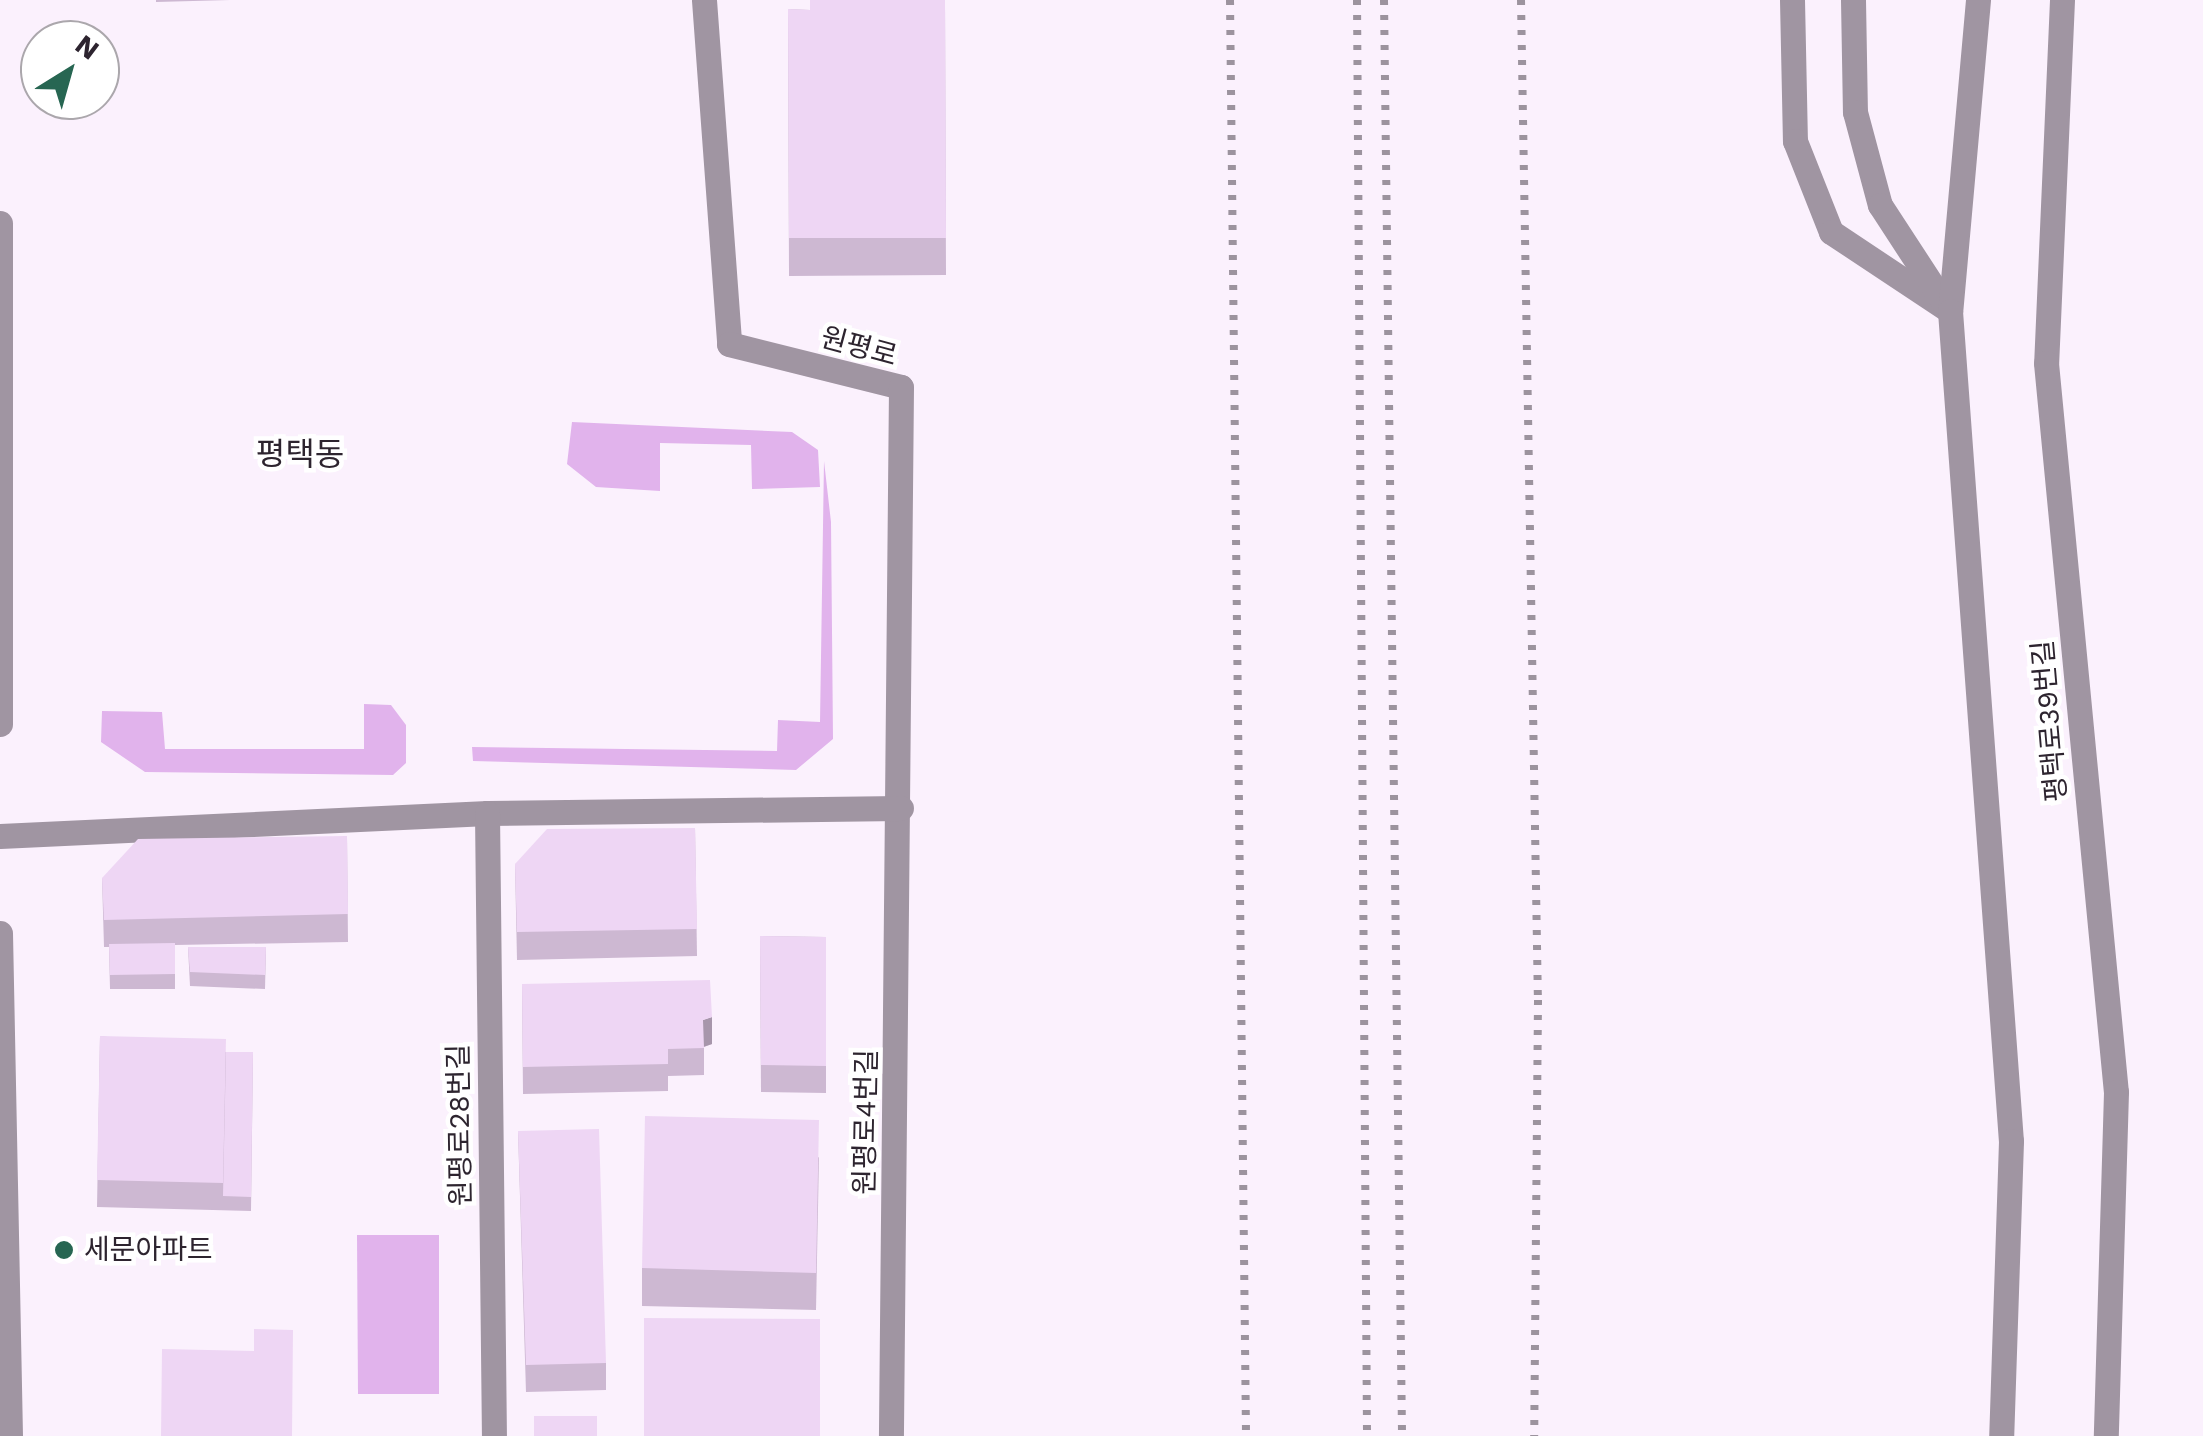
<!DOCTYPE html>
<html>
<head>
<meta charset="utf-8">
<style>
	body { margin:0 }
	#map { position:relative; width:2203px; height:1436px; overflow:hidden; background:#fbf1fd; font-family:"Work Sans","Noto Sans KR",sans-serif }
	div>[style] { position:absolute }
	.green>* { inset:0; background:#e1b3ec }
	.service>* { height:25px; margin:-12.5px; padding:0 12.5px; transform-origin:12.5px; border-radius:12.5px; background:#a095a2 }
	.minor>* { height:25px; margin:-12.5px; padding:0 12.5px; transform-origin:12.5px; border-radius:12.5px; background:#a095a2 }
	.tertiary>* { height:25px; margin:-12.5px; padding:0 12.5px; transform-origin:12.5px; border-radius:12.5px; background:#a095a2 }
	.rail>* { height:8px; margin-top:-4px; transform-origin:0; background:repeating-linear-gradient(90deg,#9c939e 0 5px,transparent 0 15px) }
	.wall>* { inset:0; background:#cdb8d2 }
	.shaded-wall>* { inset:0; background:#a796ab }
	.building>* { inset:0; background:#eed6f4 }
	.dots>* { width:28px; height:28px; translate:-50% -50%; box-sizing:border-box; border:5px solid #fff; border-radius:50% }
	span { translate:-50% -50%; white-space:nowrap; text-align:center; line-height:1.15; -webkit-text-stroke:9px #fff; paint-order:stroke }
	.street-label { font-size:28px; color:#2d242f }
	.poi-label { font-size:28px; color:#2d242f }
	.left { translate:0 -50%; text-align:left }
	.quarter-label { font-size:32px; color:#2d242f }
	.north { position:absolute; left:20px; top:20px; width:100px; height:100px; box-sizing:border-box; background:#fff; border:2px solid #aba7ac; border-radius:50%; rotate:37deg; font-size:28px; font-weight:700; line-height:40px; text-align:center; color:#2d242f }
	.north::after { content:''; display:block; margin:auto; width:35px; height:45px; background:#276652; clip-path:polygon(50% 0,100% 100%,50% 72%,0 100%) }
</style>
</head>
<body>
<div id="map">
	<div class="green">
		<div style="clip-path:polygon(572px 422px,792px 432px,818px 450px,820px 487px,752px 489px,751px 445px,660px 443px,660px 491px,596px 487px,567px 464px)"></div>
		<div style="clip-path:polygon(824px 461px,831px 522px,833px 739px,796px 770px,473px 761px,472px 747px,777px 751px,778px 720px,820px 722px)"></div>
		<div style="clip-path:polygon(364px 704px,391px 705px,406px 725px,406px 763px,393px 775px,145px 772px,101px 742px,102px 711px,162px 712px,165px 749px,364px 749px)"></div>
		<div style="clip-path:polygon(357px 1235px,439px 1235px,439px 1394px,358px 1394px)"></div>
	</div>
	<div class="service">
		<div style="left:704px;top:0;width:345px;rotate:85.8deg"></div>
		<div style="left:729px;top:344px;width:177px;rotate:14deg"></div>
		<div style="left:901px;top:387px;width:1049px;rotate:90.55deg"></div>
		<div style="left:1792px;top:0;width:141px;rotate:88.8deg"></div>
		<div style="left:1795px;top:141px;width:98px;rotate:68.4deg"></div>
		<div style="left:1831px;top:232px;width:143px;rotate:33.6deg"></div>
		<div style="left:1853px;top:0;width:112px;rotate:89deg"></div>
		<div style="left:1855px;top:112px;width:96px;rotate:75deg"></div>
		<div style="left:1880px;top:205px;width:117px;rotate:56.9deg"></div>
		<div style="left:1978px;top:0;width:312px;rotate:95.1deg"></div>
		<div style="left:1950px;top:311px;width:832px;rotate:85.8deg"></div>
		<div style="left:2011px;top:1141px;width:295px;rotate:91.9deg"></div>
		<div style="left:2062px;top:0;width:363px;rotate:92.5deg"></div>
		<div style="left:2046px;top:363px;width:732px;rotate:84.52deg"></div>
		<div style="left:2116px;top:1092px;width:344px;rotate:91.7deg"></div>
		<div style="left:0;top:836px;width:488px;rotate:-2.7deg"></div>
		<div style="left:487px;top:813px;width:414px;rotate:-0.7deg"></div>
	</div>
	<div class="minor">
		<div style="left:487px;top:813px;width:623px;rotate:89.36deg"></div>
	</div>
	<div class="tertiary">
		<div style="left:0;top:223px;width:501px;rotate:90deg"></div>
		<div style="left:0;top:933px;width:503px;rotate:88.86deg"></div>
	</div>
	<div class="rail">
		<div style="left:1230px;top:0;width:1436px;rotate:89.36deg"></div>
		<div style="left:1357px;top:0;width:1436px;rotate:89.6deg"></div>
		<div style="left:1384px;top:0;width:1436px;rotate:89.28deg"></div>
		<div style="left:1521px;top:0;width:1000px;rotate:89.03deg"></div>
		<div style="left:1538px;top:1000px;width:436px;rotate:90.5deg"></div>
	</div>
	<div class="wall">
		<div style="clip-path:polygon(156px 0,230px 0,156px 2px)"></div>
		<div style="clip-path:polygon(945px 0,946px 275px,789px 276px,788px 9px,810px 10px)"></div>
		<div style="clip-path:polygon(695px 828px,697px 956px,517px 960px,515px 864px)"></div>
		<div style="clip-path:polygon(347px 836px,348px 942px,175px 945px,175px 989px,110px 989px,109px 947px,104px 947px,102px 878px)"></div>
		<div style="clip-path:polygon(760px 936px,826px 937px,826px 1093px,761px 1092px)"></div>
		<div style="clip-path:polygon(188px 947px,266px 947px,265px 989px,190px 986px)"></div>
		<div style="clip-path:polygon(522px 984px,712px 1044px,704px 1047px,704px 1075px,668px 1076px,668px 1091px,523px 1094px)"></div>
		<div style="clip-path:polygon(100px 1036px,226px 1052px,253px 1052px,251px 1211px,97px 1207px)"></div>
		<div style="clip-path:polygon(518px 1131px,606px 1363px,606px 1390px,526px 1392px)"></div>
		<div style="clip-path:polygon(819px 1157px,816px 1310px,642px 1306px,642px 1268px)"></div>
	</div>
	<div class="shaded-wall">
		<div style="clip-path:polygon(712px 1017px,712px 1044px,703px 1047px,703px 1020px)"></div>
	</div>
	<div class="building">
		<div style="clip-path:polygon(810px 0,945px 0,946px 238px,789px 238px,788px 9px,810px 10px)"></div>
		<div style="clip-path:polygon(695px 828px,697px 929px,517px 932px,515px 864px,547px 829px)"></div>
		<div style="clip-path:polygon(347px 836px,348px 914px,104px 920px,102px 878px,138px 839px)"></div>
		<div style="clip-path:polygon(760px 936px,826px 937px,826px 1066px,761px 1065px)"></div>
		<div style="clip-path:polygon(175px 943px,175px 974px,110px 975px,109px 944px)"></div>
		<div style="clip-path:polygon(188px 947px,266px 947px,265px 975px,190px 972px)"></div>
		<div style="clip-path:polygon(710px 980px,712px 1017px,703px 1020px,704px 1048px,668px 1049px,668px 1064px,523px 1067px,522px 984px)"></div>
		<div style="clip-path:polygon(100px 1036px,226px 1039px,223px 1183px,97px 1180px)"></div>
		<div style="clip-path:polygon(226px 1052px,253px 1052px,251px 1197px,223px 1196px)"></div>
		<div style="clip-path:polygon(645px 1116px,819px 1120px,816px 1273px,642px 1268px)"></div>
		<div style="clip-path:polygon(599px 1129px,606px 1363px,526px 1365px,518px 1131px)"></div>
		<div style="clip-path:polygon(644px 1318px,820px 1319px,820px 1436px,644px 1436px)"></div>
		<div style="clip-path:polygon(254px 1329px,293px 1330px,292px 1436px,161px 1436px,162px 1349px,254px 1351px)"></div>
		<div style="clip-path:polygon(534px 1416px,597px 1416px,597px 1436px,534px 1436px)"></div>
	</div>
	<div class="dots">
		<div style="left:64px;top:1250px;background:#276652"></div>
	</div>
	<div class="street-label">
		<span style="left:859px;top:347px;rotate:15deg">원평로</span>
		<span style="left:2050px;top:721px;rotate:-95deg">평택로39번길</span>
		<span style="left:866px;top:1122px;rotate:-89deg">원평로4번길</span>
		<span style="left:460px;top:1125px;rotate:-91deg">원평로28번길</span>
	</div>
	<div class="poi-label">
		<span class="left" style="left:84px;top:1250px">세문아파트</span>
	</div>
	<div class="quarter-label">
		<span style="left:300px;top:454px">평택동</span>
	</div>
	<div class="north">N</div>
</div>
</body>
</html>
